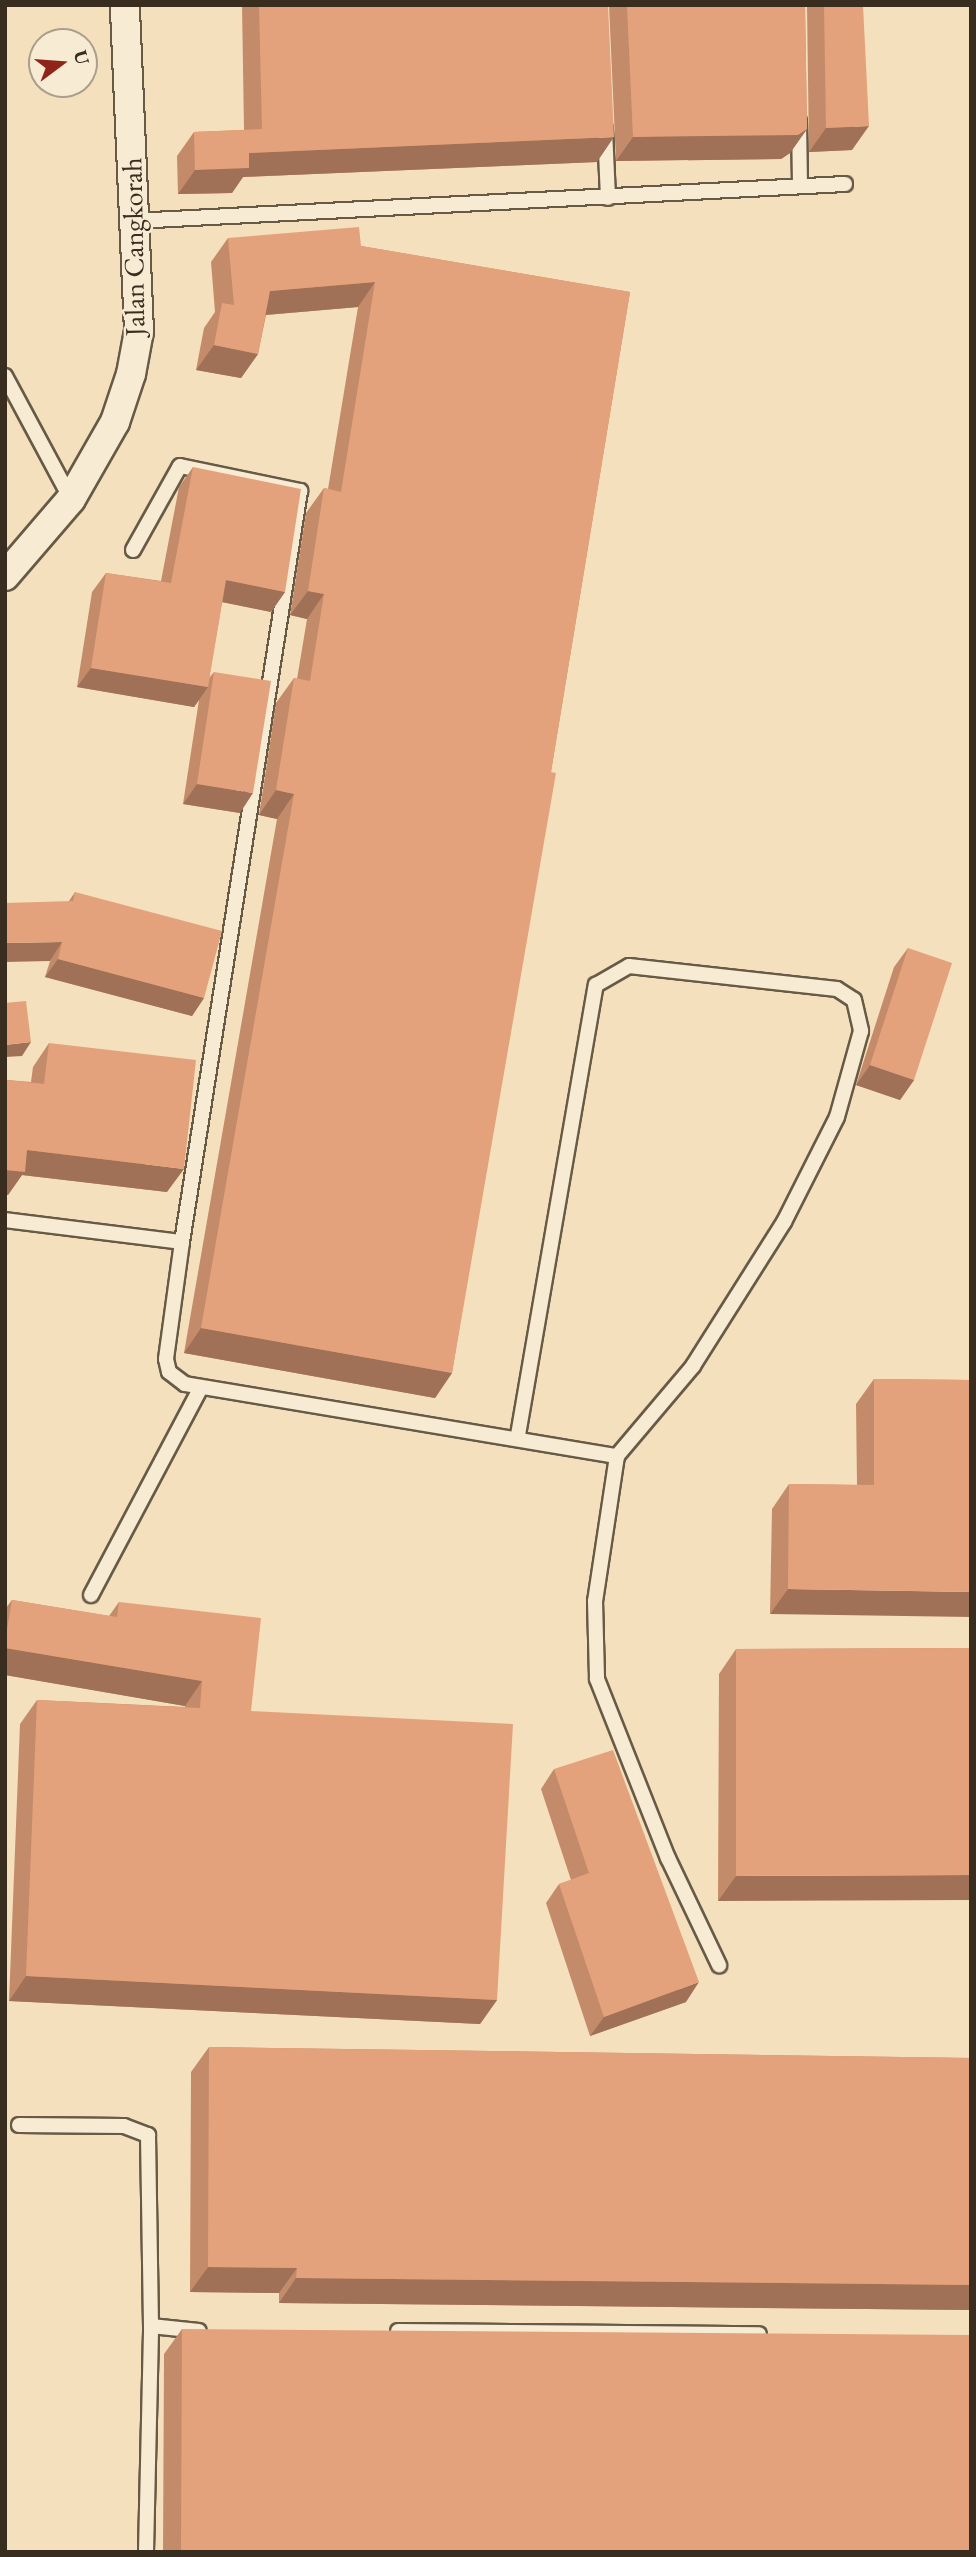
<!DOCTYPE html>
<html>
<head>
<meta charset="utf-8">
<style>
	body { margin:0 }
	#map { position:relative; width:976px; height:2557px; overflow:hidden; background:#f4e0bd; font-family:"EB Garamond",serif }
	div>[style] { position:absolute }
	.roads { filter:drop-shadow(2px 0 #675a46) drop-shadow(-2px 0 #675a46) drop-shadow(0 2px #675a46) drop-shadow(0 -2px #675a46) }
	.service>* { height:14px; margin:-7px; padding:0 7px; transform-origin:7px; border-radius:7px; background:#f8ebd4 }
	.minor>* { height:28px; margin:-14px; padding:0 14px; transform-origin:14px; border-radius:14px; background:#f8ebd4 }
	.wall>* { inset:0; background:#c48b6b }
	.shaded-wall>* { inset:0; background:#a07157 }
	.building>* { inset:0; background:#e4a27c }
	span { translate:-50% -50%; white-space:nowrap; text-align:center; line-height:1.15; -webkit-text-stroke:5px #f8ebd4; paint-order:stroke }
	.street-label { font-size:28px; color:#382d1f }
	.frame { position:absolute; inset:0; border:7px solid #382d1f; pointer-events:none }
	.north { position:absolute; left:28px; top:28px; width:70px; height:70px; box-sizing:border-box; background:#f8ebd4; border:2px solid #ab9f8c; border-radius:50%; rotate:74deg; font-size:19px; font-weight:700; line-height:28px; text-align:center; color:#382d1f }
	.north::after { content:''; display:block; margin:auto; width:24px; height:32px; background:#8f2418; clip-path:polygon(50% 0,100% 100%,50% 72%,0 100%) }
</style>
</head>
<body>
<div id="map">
	<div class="roads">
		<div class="service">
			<div style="left:799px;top:121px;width:65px;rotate:89.1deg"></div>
			<div style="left:605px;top:129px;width:69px;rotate:87.5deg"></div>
			<div style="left:134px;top:221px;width:712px;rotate:-2.98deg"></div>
			<div style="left:5px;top:376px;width:140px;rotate:61.8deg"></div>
			<div style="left:133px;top:550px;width:96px;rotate:-60.8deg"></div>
			<div style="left:180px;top:466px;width:123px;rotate:11.8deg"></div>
			<div style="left:300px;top:491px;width:760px;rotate:98.93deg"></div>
			<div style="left:5px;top:1220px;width:178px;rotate:7.1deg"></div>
			<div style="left:182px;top:1242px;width:118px;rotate:97.8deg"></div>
			<div style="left:166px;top:1359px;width:13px;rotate:77deg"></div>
			<div style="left:169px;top:1372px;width:20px;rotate:37deg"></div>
			<div style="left:185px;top:1384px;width:438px;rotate:9.5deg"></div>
			<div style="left:617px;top:1456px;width:147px;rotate:98.6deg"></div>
			<div style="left:595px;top:1601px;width:78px;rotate:88.5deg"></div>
			<div style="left:597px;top:1679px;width:193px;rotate:68.4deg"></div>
			<div style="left:668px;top:1858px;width:119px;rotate:64.5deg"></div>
			<div style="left:518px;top:1435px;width:457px;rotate:-80.2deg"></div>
			<div style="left:596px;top:985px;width:38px;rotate:-30deg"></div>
			<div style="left:629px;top:966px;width:209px;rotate:6.3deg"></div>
			<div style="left:837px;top:989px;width:20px;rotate:33deg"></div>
			<div style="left:854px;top:1000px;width:32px;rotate:77deg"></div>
			<div style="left:861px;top:1031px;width:89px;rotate:105.6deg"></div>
			<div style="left:837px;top:1117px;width:118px;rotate:116.8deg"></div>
			<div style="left:784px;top:1222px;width:170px;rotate:122.3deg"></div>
			<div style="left:693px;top:1366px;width:118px;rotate:130.2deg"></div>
			<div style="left:91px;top:1595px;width:233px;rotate:-62.1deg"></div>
			<div style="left:19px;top:2125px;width:105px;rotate:0.5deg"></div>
			<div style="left:124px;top:2126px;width:26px;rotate:21deg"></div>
			<div style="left:148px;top:2135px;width:191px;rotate:89.1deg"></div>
			<div style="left:398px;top:2331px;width:361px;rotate:0.5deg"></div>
			<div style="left:146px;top:2552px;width:226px;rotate:-88.7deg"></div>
			<div style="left:151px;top:2326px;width:48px;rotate:5.9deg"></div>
		</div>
		<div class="minor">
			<div style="left:5px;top:576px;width:101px;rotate:-49.4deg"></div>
			<div style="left:71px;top:499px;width:89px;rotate:-60.3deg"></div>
			<div style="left:115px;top:422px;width:51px;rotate:-71.6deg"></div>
			<div style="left:131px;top:374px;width:44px;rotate:-79.5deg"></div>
			<div style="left:139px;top:331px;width:326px;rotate:-92.5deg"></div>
		</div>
	</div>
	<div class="wall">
		<div style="clip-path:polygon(242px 5px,608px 5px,597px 162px,243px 177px,232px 193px,178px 194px,177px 156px,194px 132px,244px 130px)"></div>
		<div style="clip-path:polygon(609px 5px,805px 5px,807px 129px,790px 153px,781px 159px,616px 161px)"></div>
		<div style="clip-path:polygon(807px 5px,863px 5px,852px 150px,809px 152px)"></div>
		<div style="clip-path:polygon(228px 238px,361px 246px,630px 292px,452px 1373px,435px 1398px,184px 1353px,277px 819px,259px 815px,276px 703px,294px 678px,297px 679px,307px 619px,290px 615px,306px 513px,324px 488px,328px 489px,358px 307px,266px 315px,258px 354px,241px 378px,196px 370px,204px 328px,215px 312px,211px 262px)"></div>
		<div style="clip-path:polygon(193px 467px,285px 592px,271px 612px,222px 602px,209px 678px,214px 672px,240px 813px,183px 804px,199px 700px,194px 707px,77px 687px,92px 592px,106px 573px,161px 581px,179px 487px)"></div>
		<div style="clip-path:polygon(75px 892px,204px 998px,192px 1016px,45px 977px,69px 901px)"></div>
		<div style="clip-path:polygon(908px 948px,914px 1080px,900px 1100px,856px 1085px,894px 967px)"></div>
		<div style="clip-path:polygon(49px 1043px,167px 1192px,22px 1175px,8px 1195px,5px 1195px,5px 1082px,7px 1080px,31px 1082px,33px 1067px)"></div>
		<div style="clip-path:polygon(874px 1379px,971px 1380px,770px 1614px,772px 1509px,789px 1484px,857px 1485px,856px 1404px)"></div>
		<div style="clip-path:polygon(12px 1600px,109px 1616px,119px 1602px,251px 1711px,497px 2000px,480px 2024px,9px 2001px,20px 1724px,37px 1700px,185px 1707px,185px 1706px,5px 1675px,5px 1609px)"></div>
		<div style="clip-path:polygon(971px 1648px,718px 1901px,719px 1674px,736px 1649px)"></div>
		<div style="clip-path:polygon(554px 1769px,686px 2002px,590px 2036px,546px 1903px,559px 1884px,571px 1880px,541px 1789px)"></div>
		<div style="clip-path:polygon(209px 2047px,971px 2058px,971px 2310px,279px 2303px,279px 2293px,190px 2292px,191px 2072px)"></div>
		<div style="clip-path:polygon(182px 2329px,971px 2552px,163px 2552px,164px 2354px)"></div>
	</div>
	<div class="shaded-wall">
		<div style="clip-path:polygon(869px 126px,852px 150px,809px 152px,826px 128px)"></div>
		<div style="clip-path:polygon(807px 129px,790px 153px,781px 159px,616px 161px,633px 137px)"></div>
		<div style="clip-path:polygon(614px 137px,597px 162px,243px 177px,232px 193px,178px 194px,195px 170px,249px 153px)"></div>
		<div style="clip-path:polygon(375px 282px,358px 307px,253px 316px,270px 291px)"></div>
		<div style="clip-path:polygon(214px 345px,258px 354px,241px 378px,196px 370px)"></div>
		<div style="clip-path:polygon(226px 580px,285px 592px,271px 612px,212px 600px)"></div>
		<div style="clip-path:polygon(308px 591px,324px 594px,307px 619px,290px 615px)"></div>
		<div style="clip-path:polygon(91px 668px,208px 687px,194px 707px,77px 687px)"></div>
		<div style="clip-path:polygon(197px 784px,253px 793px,240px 813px,183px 804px)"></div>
		<div style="clip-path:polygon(276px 790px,294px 794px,277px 819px,259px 815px)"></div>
		<div style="clip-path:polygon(62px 942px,50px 961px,5px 962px,5px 943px)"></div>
		<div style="clip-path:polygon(58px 959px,204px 998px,192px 1016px,45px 977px)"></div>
		<div style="clip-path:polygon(31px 1042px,22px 1056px,5px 1057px,5px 1045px)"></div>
		<div style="clip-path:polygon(870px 1065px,914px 1080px,900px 1100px,856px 1085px)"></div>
		<div style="clip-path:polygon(27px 1150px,184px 1169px,167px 1192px,22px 1175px,8px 1195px,5px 1195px,5px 1170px)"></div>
		<div style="clip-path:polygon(201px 1328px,452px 1373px,435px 1398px,184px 1353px)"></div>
		<div style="clip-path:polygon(788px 1589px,971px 1592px,971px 1617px,770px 1614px)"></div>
		<div style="clip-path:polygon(5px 1648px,202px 1681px,185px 1706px,5px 1675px)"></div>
		<div style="clip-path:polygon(971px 1875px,971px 1900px,718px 1901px,736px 1876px)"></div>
		<div style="clip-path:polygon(26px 1976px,497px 2000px,480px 2024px,9px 2001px)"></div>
		<div style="clip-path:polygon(699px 1982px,686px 2002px,590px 2036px,604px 2017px)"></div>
		<div style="clip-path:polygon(208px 2267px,297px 2268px,279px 2293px,190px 2292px)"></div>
		<div style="clip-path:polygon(296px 2278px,971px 2285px,971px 2310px,279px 2303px)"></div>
	</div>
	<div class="building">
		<div style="clip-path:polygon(259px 5px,608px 5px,614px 137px,249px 153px,249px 168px,195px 170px,194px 132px,262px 129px)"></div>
		<div style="clip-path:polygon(627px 5px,805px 5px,807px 129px,798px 135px,633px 137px)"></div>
		<div style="clip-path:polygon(824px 5px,863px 5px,869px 126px,826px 128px)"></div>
		<div style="clip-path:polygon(359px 227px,361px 246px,630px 292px,551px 772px,556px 773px,452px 1373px,201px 1328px,294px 794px,276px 790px,294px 678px,310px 681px,324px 594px,308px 591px,324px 488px,341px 492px,375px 282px,270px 291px,258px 354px,214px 345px,222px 303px,234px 305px,228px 238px)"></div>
		<div style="clip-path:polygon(193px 467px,301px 489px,285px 592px,226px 580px,208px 687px,91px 668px,106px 573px,171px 583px)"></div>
		<div style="clip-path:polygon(214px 672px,271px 681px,253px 793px,197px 784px)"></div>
		<div style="clip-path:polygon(75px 892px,222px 931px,204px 998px,58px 959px,62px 942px,5px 943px,5px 903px,73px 901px)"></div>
		<div style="clip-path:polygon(908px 948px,952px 963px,914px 1080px,870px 1065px)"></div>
		<div style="clip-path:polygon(26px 1001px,31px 1042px,5px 1045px,5px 1003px)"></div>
		<div style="clip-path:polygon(49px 1043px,196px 1060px,184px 1169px,27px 1150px,25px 1172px,5px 1170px,5px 1099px,7px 1080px,44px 1084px)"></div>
		<div style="clip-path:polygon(874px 1379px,971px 1380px,971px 1592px,788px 1589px,789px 1484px,874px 1485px)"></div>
		<div style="clip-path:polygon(12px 1600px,117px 1617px,119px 1602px,261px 1618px,251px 1711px,513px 1724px,497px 2000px,26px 1976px,37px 1700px,200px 1708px,202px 1681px,5px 1648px,5px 1641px)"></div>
		<div style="clip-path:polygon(971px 1648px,971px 1875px,736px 1876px,736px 1649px)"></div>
		<div style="clip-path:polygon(613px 1750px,699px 1982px,604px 2017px,559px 1884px,589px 1873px,554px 1769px)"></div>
		<div style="clip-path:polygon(209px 2047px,971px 2058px,971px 2285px,296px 2278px,297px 2268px,208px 2267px)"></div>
		<div style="clip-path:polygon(182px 2329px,971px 2335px,971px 2552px,181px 2552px)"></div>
	</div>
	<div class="street-label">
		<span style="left:133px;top:247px;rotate:-91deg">Jalan Cangkorah</span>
	</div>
	<div class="frame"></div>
	<div class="north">U</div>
</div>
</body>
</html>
